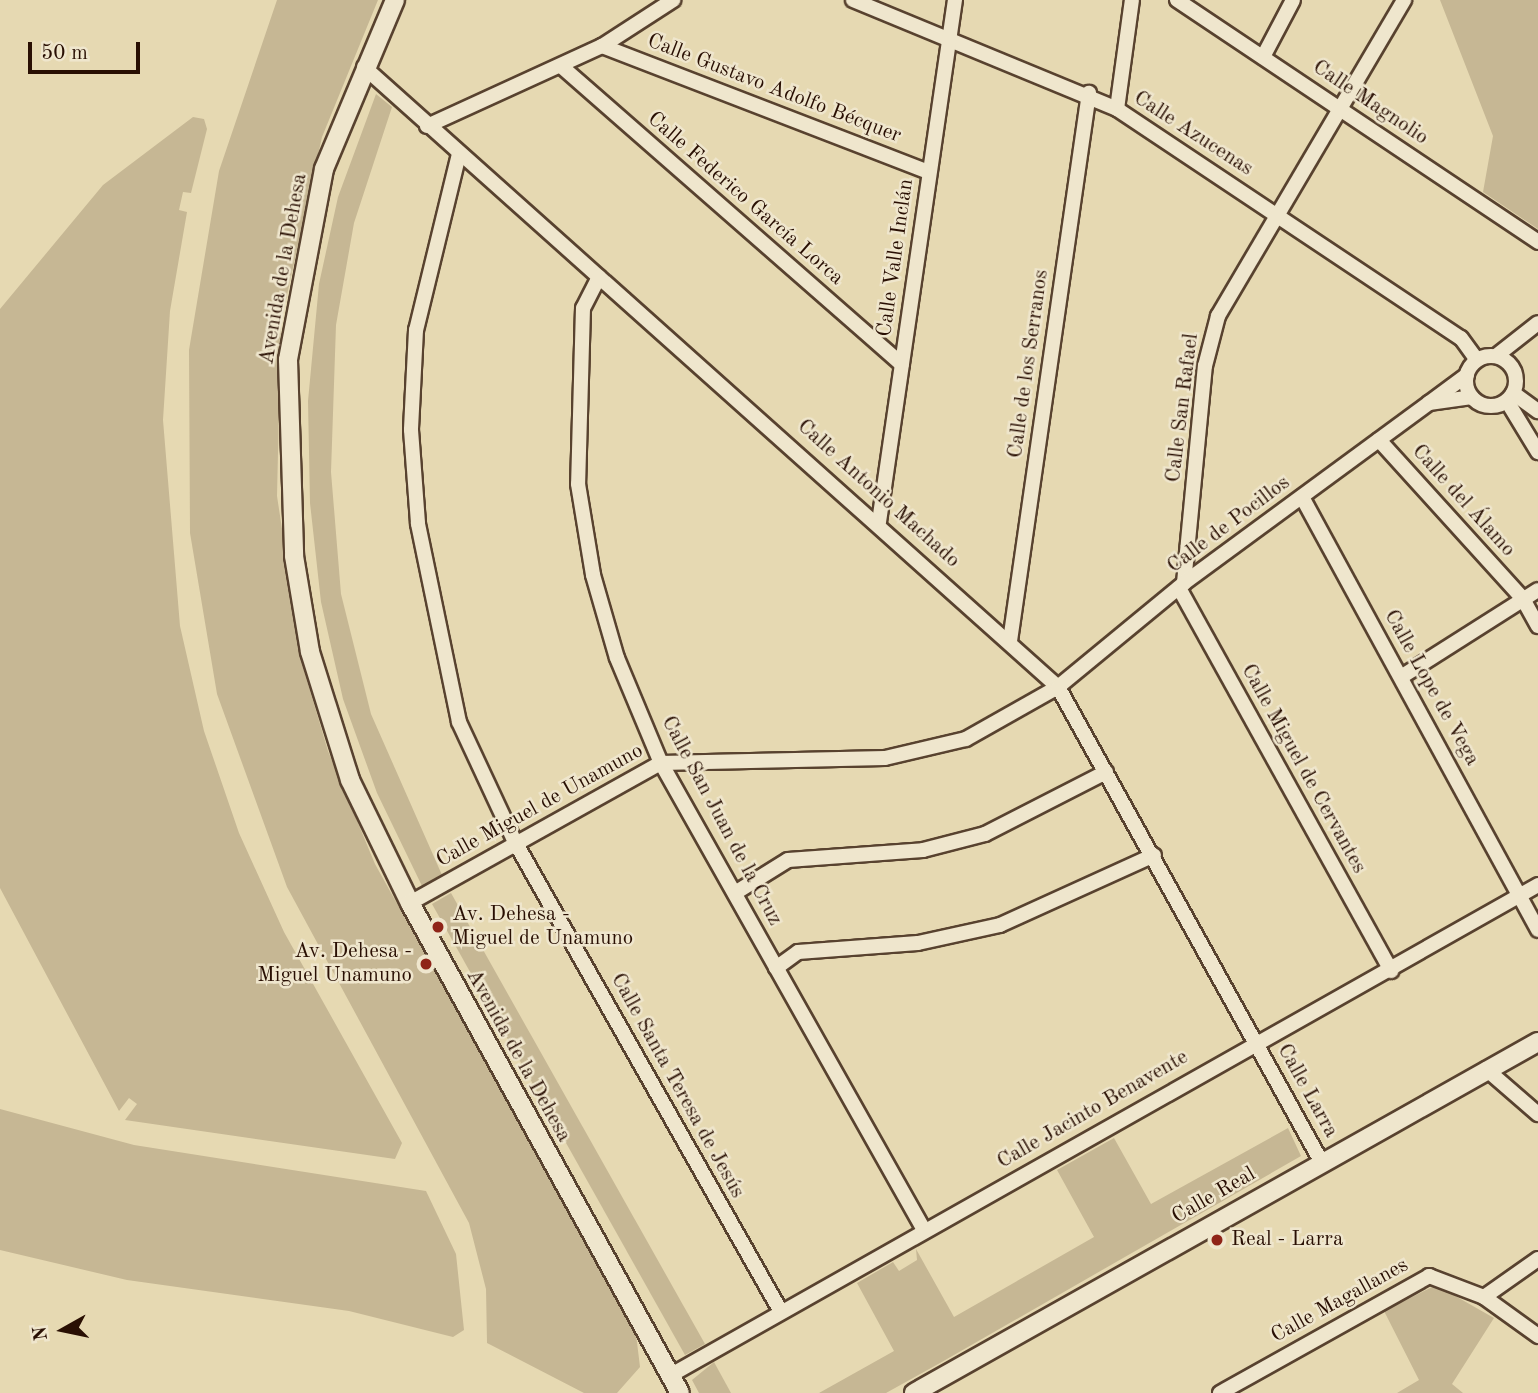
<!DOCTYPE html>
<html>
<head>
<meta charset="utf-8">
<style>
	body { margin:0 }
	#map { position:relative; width:1538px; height:1393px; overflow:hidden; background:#e6d9b2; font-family:"Old Standard TT",serif }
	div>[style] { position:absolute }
	.green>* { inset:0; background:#c6b794 }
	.roads { filter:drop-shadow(2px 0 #58422f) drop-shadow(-2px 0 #58422f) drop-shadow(0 2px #58422f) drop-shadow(0 -2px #58422f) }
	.minor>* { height:14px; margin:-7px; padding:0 7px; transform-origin:7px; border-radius:7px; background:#efe6cd }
	.minor>.ring { margin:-7px; padding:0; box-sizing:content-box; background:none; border:14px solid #efe6cd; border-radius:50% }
	.tertiary>* { height:18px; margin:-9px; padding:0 9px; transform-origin:9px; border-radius:9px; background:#efe6cd }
	.dots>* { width:19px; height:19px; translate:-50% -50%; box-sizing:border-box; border:4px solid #efe6cd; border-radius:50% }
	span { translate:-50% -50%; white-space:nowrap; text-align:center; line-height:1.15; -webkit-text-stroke:5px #efe6cd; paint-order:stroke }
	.street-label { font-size:21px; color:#290f03 }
	.poi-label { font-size:21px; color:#290f03 }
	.left { translate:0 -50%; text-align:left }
	.right { translate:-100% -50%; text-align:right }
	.north { position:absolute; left:28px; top:1295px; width:70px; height:70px; -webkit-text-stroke:5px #efe6cd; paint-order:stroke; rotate:261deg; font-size:19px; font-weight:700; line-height:28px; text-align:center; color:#290f03 }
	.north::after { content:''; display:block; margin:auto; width:24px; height:32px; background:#290f03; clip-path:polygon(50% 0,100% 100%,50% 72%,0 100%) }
	.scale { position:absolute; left:28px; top:42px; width:112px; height:32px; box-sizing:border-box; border:4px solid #290f03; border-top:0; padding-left:9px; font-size:21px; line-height:24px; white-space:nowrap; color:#290f03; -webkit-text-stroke:5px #efe6cd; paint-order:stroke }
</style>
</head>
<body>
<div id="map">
	<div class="green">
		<div style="clip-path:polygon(277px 0,378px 0,322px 137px,281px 322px,277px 496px,303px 667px,328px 751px,375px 864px,636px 1334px,640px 1367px,617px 1393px,584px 1393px,487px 1343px,486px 1289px,469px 1223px,287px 887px,217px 694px,190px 533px,189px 350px,219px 171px)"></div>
		<div style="clip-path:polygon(1440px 0,1538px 0,1538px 229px,1483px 192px,1493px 136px)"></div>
		<div style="clip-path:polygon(376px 94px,392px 107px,354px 223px,336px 325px,331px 472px,341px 594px,371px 714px,442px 875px,422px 886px,377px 793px,343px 699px,321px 602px,310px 503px,308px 401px,319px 284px,338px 197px)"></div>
		<div style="clip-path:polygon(193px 117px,204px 119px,207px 129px,191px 193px,183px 192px,179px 210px,187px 212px,170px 311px,163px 420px,180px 626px,204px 731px,239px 833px,284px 932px,402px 1143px,395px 1159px,125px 1120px,137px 1104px,129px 1098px,119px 1111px,0 888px,0 309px,103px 185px)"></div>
		<div style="clip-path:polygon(451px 893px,705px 1344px,685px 1355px,432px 904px)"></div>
		<div style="clip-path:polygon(0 1109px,134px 1145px,426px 1191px,456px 1254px,464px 1330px,453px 1337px,349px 1311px,127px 1280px,0 1250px)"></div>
		<div style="clip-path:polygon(1288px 1128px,1301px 1156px,940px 1363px,886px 1393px,819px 1393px,894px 1351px,857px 1283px,893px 1262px,899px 1271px,917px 1260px,916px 1249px,954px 1317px,1094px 1237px,1057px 1170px,1114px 1138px,1151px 1204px)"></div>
		<div style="clip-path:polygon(1436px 1285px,1494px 1318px,1452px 1384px,1463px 1393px,1397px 1393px,1419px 1380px,1384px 1311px)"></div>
		<div style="clip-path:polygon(714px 1362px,731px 1393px,699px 1393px,692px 1380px)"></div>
	</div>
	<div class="roads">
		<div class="minor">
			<div style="left:853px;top:0;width:286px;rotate:22.4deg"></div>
			<div style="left:1117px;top:109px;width:413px;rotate:33.7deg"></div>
			<div style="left:1461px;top:338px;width:27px;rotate:54deg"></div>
			<div style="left:1177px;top:0;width:435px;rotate:33.8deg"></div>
			<div style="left:602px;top:46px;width:350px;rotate:21.1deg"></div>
			<div style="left:1263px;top:57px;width:64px;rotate:-62.2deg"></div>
			<div style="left:561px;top:66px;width:453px;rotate:41.2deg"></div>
			<div style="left:364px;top:67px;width:931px;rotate:41.78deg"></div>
			<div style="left:1058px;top:687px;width:542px;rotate:60.98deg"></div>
			<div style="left:1117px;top:109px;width:110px;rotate:-82.2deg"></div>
			<div style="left:427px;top:126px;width:192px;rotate:-24.6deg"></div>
			<div style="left:602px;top:46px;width:85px;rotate:-32.9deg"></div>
			<div style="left:459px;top:154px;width:181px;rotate:103.7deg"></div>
			<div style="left:416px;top:330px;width:100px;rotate:92.9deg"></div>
			<div style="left:411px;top:430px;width:94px;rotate:85.7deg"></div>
			<div style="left:418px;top:524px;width:202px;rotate:78.3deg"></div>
			<div style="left:459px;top:722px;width:132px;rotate:65deg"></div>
			<div style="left:515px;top:842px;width:538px;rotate:60.48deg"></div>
			<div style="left:599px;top:277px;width:35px;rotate:117deg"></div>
			<div style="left:583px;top:308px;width:176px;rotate:91.6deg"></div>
			<div style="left:578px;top:484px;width:92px;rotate:80.6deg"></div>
			<div style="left:593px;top:575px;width:86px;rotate:73.9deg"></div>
			<div style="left:617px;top:658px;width:114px;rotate:67.3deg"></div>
			<div style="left:661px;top:763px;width:536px;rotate:60.61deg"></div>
			<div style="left:1496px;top:356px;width:53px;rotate:-38.2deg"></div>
			<div class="ring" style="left:1466px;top:356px;width:36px;height:36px"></div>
			<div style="left:1467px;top:375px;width:47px;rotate:143.6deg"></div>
			<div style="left:1429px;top:403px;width:43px;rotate:-7.9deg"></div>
			<div style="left:1513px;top:393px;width:31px;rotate:36deg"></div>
			<div style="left:1507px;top:401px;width:60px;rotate:58.7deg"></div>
			<div style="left:1379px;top:440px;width:215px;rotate:47.8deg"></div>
			<div style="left:1523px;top:599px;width:31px;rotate:61deg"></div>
			<div style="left:1302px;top:497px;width:493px;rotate:61.4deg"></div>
			<div style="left:879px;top:522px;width:528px;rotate:-81.72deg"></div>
			<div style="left:1184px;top:583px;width:218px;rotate:-84.5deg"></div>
			<div style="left:1205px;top:366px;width:52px;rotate:-75.4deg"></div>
			<div style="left:1218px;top:316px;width:367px;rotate:-59.5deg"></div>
			<div style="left:1179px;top:588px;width:438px;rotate:61deg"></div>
			<div style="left:1010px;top:641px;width:554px;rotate:-81.8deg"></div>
			<div style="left:1401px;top:677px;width:162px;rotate:-32.4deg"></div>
			<div style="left:735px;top:893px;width:62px;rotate:-31.9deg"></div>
			<div style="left:788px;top:860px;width:135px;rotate:-4.2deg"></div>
			<div style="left:923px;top:850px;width:64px;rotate:-14.5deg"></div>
			<div style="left:985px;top:834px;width:136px;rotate:-27.1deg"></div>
			<div style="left:410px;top:903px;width:287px;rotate:-29.2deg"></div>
			<div style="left:661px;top:763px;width:224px;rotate:-1.3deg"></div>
			<div style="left:885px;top:758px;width:83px;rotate:-13.2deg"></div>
			<div style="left:966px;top:739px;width:106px;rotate:-29.5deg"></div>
			<div style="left:1058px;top:687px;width:163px;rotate:-39.5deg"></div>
			<div style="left:1184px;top:583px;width:304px;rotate:-36.3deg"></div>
			<div style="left:776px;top:968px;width:27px;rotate:-36deg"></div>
			<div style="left:798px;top:952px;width:120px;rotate:-4.3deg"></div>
			<div style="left:918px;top:943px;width:84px;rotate:-12.4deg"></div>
			<div style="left:1000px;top:925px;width:169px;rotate:-24.4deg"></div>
			<div style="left:1486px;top:1069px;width:69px;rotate:40.9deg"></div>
			<div style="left:1484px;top:1297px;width:66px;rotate:-35.1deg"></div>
			<div style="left:671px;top:1375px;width:996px;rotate:-29.47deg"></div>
			<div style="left:1220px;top:1393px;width:240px;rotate:-29.2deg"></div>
			<div style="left:1429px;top:1276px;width:59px;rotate:20.9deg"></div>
			<div style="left:1484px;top:1297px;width:67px;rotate:35.8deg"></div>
		</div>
		<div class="tertiary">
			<div style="left:395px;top:0;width:183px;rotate:112.8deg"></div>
			<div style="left:324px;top:169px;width:194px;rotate:100.7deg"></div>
			<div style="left:288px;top:360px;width:196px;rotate:88.2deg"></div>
			<div style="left:294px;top:556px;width:97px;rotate:80.5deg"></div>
			<div style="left:310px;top:652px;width:134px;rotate:72.6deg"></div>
			<div style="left:350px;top:780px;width:137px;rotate:64deg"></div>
			<div style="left:410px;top:903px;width:559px;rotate:61.14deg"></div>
			<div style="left:914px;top:1393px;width:716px;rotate:-29.36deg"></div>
		</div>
	</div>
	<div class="dots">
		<div style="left:438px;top:927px;background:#8f2418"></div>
		<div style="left:426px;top:964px;background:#8f2418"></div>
		<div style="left:1217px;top:1240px;background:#8f2418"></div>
	</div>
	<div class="street-label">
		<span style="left:774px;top:89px;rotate:21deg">Calle Gustavo Adolfo Bécquer</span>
		<span style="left:1370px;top:103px;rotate:34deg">Calle Magnolio</span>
		<span style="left:1193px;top:134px;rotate:33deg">Calle Azucenas</span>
		<span style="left:745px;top:199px;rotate:41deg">Calle Federico García Lorca</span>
		<span style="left:896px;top:258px;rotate:-82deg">Calle Valle Inclán</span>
		<span style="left:284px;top:269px;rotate:-80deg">Avenida de la Dehesa</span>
		<span style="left:1029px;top:364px;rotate:-82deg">Calle de los Serranos</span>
		<span style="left:1183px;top:408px;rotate:-83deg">Calle San Rafael</span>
		<span style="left:878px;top:494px;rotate:42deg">Calle Antonio Machado</span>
		<span style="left:1463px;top:501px;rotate:48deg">Calle del Álamo</span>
		<span style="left:1229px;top:525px;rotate:-37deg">Calle de Pocillos</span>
		<span style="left:1431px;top:688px;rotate:61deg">Calle Lope de Vega</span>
		<span style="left:1303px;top:769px;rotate:61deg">Calle Miguel de Cervantes</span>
		<span style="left:540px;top:806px;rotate:-29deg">Calle Miguel de Unamuno</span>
		<span style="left:721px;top:821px;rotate:62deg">Calle San Juan de la Cruz</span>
		<span style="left:518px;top:1056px;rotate:61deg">Avenida de la Dehesa</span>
		<span style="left:677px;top:1086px;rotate:61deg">Calle Santa Teresa de Jesús</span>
		<span style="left:1307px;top:1091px;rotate:61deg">Calle Larra</span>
		<span style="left:1093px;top:1110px;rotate:-30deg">Calle Jacinto Benavente</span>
		<span style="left:1214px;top:1196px;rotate:-30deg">Calle Real</span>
		<span style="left:1340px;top:1301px;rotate:-29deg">Calle Magallanes</span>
	</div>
	<div class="poi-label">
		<span class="left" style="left:452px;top:927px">Av. Dehesa -<br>Miguel de Unamuno</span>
		<span class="right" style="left:412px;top:964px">Av. Dehesa -<br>Miguel Unamuno</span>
		<span class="left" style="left:1231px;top:1240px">Real - Larra</span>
	</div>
	<div class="north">N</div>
	<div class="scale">50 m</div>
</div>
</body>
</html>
